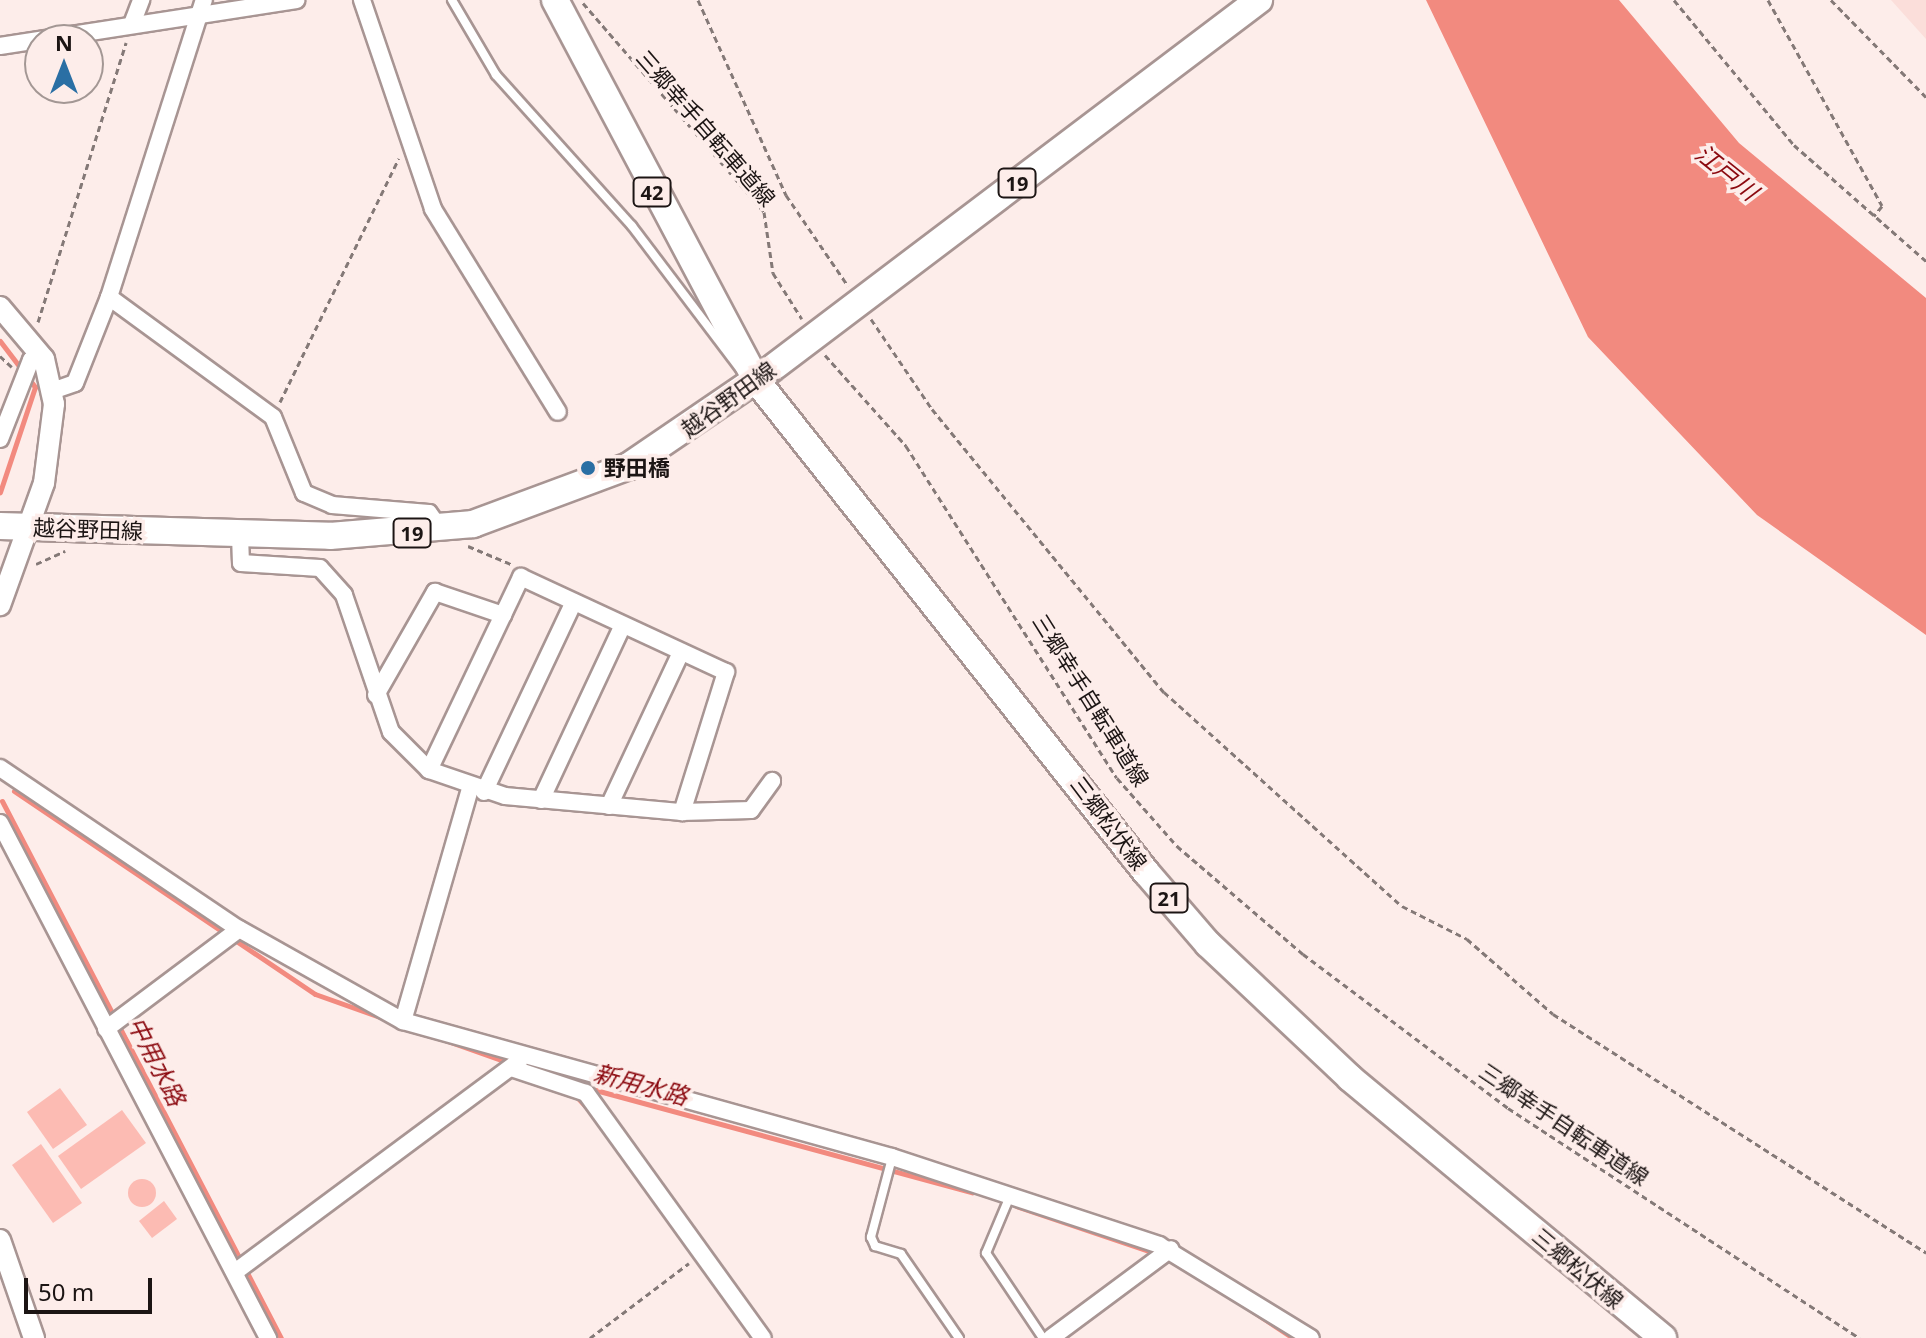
<!DOCTYPE html>
<html>
<head>
<meta charset="utf-8">
<style>
	body { margin:0 }
	#map { position:relative; width:1926px; height:1338px; overflow:hidden; background:#fdedea; font-family:"Noto Sans","Noto Sans JP",sans-serif }
	div>[style] { position:absolute }
	.built>* { inset:0; background:#fbdeda }
	.water>* { inset:0; background:#f28a7f }
	.stream>* { height:5px; margin:-2.5px; padding:0 2.5px; transform-origin:2.5px; border-radius:2.5px; background:#f28a7f }
	.building>* { inset:0; background:#fcbbb3 }
	.round { border-radius:50% }
	.path>* { height:3px; margin-top:-1.5px; transform-origin:0; background:repeating-linear-gradient(90deg,#847977 0 6px,transparent 0 10px) }
	.roads { filter:drop-shadow(2px 0 #a89593) drop-shadow(-2px 0 #a89593) drop-shadow(0 2px #a89593) drop-shadow(0 -2px #a89593) }
	.service>* { height:8px; margin:-4px; padding:0 4px; transform-origin:4px; border-radius:4px; background:#fff }
	.minor>* { height:16px; margin:-8px; padding:0 8px; transform-origin:8px; border-radius:8px; background:#fff }
	.tertiary>* { height:20px; margin:-10px; padding:0 10px; transform-origin:10px; border-radius:10px; background:#fff }
	.primary>* { height:26px; margin:-13px; padding:0 13px; transform-origin:13px; border-radius:13px; background:#fff }
	.bridges { filter:drop-shadow(2px 0 #a89593) drop-shadow(-2px 0 #a89593) drop-shadow(0 2px #a89593) drop-shadow(0 -2px #a89593) }
	.primary-bridge>* { height:26px; margin:-13px; padding:0 13px; transform-origin:13px; border-radius:13px; background:#fff }
	.dots>* { width:22px; height:22px; translate:-50% -50%; box-sizing:border-box; border:4px solid #fdedea; border-radius:50% }
	span { translate:-50% -50%; white-space:nowrap; text-align:center; line-height:1.15; -webkit-text-stroke:7px #fdedea; paint-order:stroke }
	.shield-label span { padding:2px 6px; background:#fdedea; border:2px solid; border-radius:6px; -webkit-text-stroke-width:0 }
	.shield-label { font-size:20px; color:#1c1514; font-weight:700 }
	.street-label { font-size:22px; color:#1c1514 }
	.poi-label { font-size:22px; color:#1c1514; font-weight:700 }
	.left { translate:0 -50%; text-align:left }
	.water-label { font-size:24px; color:#8b090f; font-style:italic }
	.north { position:absolute; left:24px; top:24px; width:80px; height:80px; box-sizing:border-box; background:#fdedea; border:2px solid #a39794; border-radius:50%; rotate:0deg; font-size:22px; font-weight:700; line-height:32px; text-align:center; color:#1c1514 }
	.north::after { content:''; display:block; margin:auto; width:28px; height:36px; background:#2a6fa4; clip-path:polygon(50% 0,100% 100%,50% 72%,0 100%) }
	.scale { position:absolute; left:24px; top:1278px; width:128px; height:36px; box-sizing:border-box; border:4px solid #1c1514; border-top:0; padding-left:10px; font-size:24px; line-height:28px; white-space:nowrap; color:#1c1514; -webkit-text-stroke:6px #fdedea; paint-order:stroke }
</style>
</head>
<body>
<div id="map">
	<div class="built">
		<div style="clip-path:polygon(1891px 0,1926px 0,1926px 39px)"></div>
	</div>
	<div class="water">
		<div style="clip-path:polygon(1426px 0,1619px 0,1739px 143px,1926px 298px,1926px 635px,1757px 515px,1588px 337px)"></div>
	</div>
	<div class="stream">
		<div style="left:0;top:341px;width:58px;rotate:52.7deg"></div>
		<div style="left:35px;top:387px;width:111px;rotate:108.4deg"></div>
		<div style="left:14px;top:791px;width:363px;rotate:34deg"></div>
		<div style="left:315px;top:994px;width:207px;rotate:19.5deg"></div>
		<div style="left:2px;top:801px;width:605px;rotate:62.55deg"></div>
		<div style="left:588px;top:1088px;width:398px;rotate:15.2deg"></div>
		<div style="left:575px;top:1095px;width:22px;rotate:47deg"></div>
		<div style="left:1016px;top:1206px;width:150px;rotate:18.7deg"></div>
		<div style="left:1252px;top:1311px;width:49px;rotate:33.4deg"></div>
	</div>
	<div class="building">
		<div style="clip-path:polygon(60px 1088px,87px 1125px,53px 1149px,27px 1112px)"></div>
		<div style="clip-path:polygon(122px 1110px,146px 1143px,81px 1189px,58px 1156px)"></div>
		<div style="clip-path:polygon(41px 1144px,82px 1203px,53px 1223px,12px 1165px)"></div>
		<div class="round" style="left:128px;top:1179px;width:28px;height:28px"></div>
		<div style="clip-path:polygon(164px 1201px,177px 1219px,152px 1238px,139px 1221px)"></div>
	</div>
	<div class="path">
		<div style="left:698px;top:0;width:214px;rotate:65.7deg"></div>
		<div style="left:786px;top:195px;width:110px;rotate:55.7deg"></div>
		<div style="left:1674px;top:0;width:188px;rotate:50.4deg"></div>
		<div style="left:1794px;top:145px;width:176px;rotate:41.3deg"></div>
		<div style="left:1768px;top:0;width:235px;rotate:61deg"></div>
		<div style="left:1882px;top:206px;width:13px;rotate:129deg"></div>
		<div style="left:1831px;top:0;width:136px;rotate:45.6deg"></div>
		<div style="left:583px;top:3px;width:276px;rotate:49.1deg"></div>
		<div style="left:764px;top:212px;width:62px;rotate:81.6deg"></div>
		<div style="left:773px;top:273px;width:54px;rotate:57.8deg"></div>
		<div style="left:871px;top:319px;width:109px;rotate:55.9deg"></div>
		<div style="left:932px;top:409px;width:366px;rotate:50.7deg"></div>
		<div style="left:1164px;top:692px;width:320px;rotate:42deg"></div>
		<div style="left:1402px;top:906px;width:73px;rotate:26.9deg"></div>
		<div style="left:1467px;top:939px;width:114px;rotate:41.1deg"></div>
		<div style="left:1553px;top:1014px;width:443px;rotate:32.6deg"></div>
		<div style="left:38px;top:322px;width:293px;rotate:-72.5deg"></div>
		<div style="left:825px;top:355px;width:122px;rotate:48.3deg"></div>
		<div style="left:906px;top:446px;width:393px;rotate:57.6deg"></div>
		<div style="left:1117px;top:778px;width:91px;rotate:48.6deg"></div>
		<div style="left:1177px;top:846px;width:166px;rotate:40.6deg"></div>
		<div style="left:1303px;top:954px;width:256px;rotate:36.9deg"></div>
		<div style="left:1508px;top:1108px;width:420px;rotate:33.2deg"></div>
		<div style="left:0;top:356px;width:16px;rotate:43deg"></div>
		<div style="left:280px;top:402px;width:271px;rotate:-64deg"></div>
		<div style="left:468px;top:546px;width:49px;rotate:22.9deg"></div>
		<div style="left:36px;top:564px;width:32px;rotate:-24deg"></div>
		<div style="left:590px;top:1338px;width:124px;rotate:-37.1deg"></div>
	</div>
	<div class="roads">
		<div class="service">
			<div style="left:452px;top:0;width:87px;rotate:59.6deg"></div>
			<div style="left:496px;top:75px;width:203px;rotate:48deg"></div>
			<div style="left:632px;top:226px;width:179px;rotate:52.9deg"></div>
			<div style="left:892px;top:1158px;width:82px;rotate:104.9deg"></div>
			<div style="left:871px;top:1237px;width:10px;rotate:66deg"></div>
			<div style="left:875px;top:1246px;width:27px;rotate:17deg"></div>
			<div style="left:901px;top:1254px;width:102px;rotate:55.4deg"></div>
			<div style="left:1010px;top:1196px;width:62px;rotate:112.8deg"></div>
			<div style="left:986px;top:1253px;width:102px;rotate:56.2deg"></div>
		</div>
		<div class="minor">
			<div style="left:362px;top:0;width:221px;rotate:71.2deg"></div>
			<div style="left:433px;top:209px;width:238px;rotate:58.4deg"></div>
			<div style="left:132px;top:24px;width:26px;rotate:-69deg"></div>
			<div style="left:0;top:46px;width:300px;rotate:-8.8deg"></div>
			<div style="left:109px;top:297px;width:203px;rotate:36.2deg"></div>
			<div style="left:273px;top:417px;width:82px;rotate:67.8deg"></div>
			<div style="left:304px;top:493px;width:30px;rotate:23deg"></div>
			<div style="left:332px;top:505px;width:97px;rotate:4.7deg"></div>
			<div style="left:429px;top:513px;width:21px;rotate:55deg"></div>
			<div style="left:52px;top:391px;width:24px;rotate:-19deg"></div>
			<div style="left:75px;top:383px;width:92px;rotate:-68.4deg"></div>
			<div style="left:109px;top:297px;width:312px;rotate:-72.3deg"></div>
			<div style="left:0;top:439px;width:85px;rotate:-68.6deg"></div>
			<div style="left:31px;top:360px;width:13px;rotate:-4deg"></div>
			<div style="left:240px;top:535px;width:28px;rotate:88deg"></div>
			<div style="left:241px;top:563px;width:79px;rotate:3.6deg"></div>
			<div style="left:320px;top:568px;width:36px;rotate:48deg"></div>
			<div style="left:344px;top:595px;width:145px;rotate:71.1deg"></div>
			<div style="left:391px;top:732px;width:54px;rotate:45deg"></div>
			<div style="left:429px;top:770px;width:80px;rotate:18.9deg"></div>
			<div style="left:505px;top:796px;width:178px;rotate:5.2deg"></div>
			<div style="left:682px;top:812px;width:69px;rotate:-1.7deg"></div>
			<div style="left:751px;top:810px;width:36px;rotate:-54deg"></div>
			<div style="left:376px;top:695px;width:119px;rotate:-60.2deg"></div>
			<div style="left:435px;top:592px;width:72px;rotate:18.7deg"></div>
			<div style="left:0;top:768px;width:288px;rotate:34deg"></div>
			<div style="left:239px;top:929px;width:188px;rotate:29.3deg"></div>
			<div style="left:403px;top:1021px;width:508px;rotate:15.54deg"></div>
			<div style="left:892px;top:1157px;width:281px;rotate:18.2deg"></div>
			<div style="left:1159px;top:1245px;width:178px;rotate:31.5deg"></div>
			<div style="left:429px;top:770px;width:214px;rotate:-64.5deg"></div>
			<div style="left:521px;top:577px;width:226px;rotate:24.9deg"></div>
			<div style="left:726px;top:672px;width:147px;rotate:107.4deg"></div>
			<div style="left:484px;top:792px;width:210px;rotate:-64.7deg"></div>
			<div style="left:541px;top:800px;width:193px;rotate:-64.9deg"></div>
			<div style="left:609px;top:806px;width:170px;rotate:-64.9deg"></div>
			<div style="left:0;top:823px;width:581px;rotate:62.51deg"></div>
			<div style="left:403px;top:1021px;width:241px;rotate:-73.9deg"></div>
			<div style="left:106px;top:1029px;width:166px;rotate:-36.9deg"></div>
			<div style="left:514px;top:1069px;width:76px;rotate:18.4deg"></div>
			<div style="left:586px;top:1093px;width:302px;rotate:54.2deg"></div>
			<div style="left:235px;top:1272px;width:354px;rotate:-36.6deg"></div>
			<div style="left:1051px;top:1338px;width:149px;rotate:-36.6deg"></div>
		</div>
		<div class="tertiary">
			<div style="left:0;top:307px;width:68px;rotate:49.8deg"></div>
			<div style="left:44px;top:359px;width:46px;rotate:77.5deg"></div>
			<div style="left:54px;top:404px;width:80px;rotate:97.2deg"></div>
			<div style="left:44px;top:483px;width:130px;rotate:109.8deg"></div>
			<div style="left:0;top:1240px;width:104px;rotate:70.9deg"></div>
		</div>
		<div class="primary">
			<div style="left:555px;top:0;width:430px;rotate:62.1deg"></div>
			<div style="left:756px;top:380px;width:628px;rotate:51.6deg"></div>
			<div style="left:1146px;top:872px;width:95px;rotate:49.3deg"></div>
			<div style="left:1208px;top:944px;width:195px;rotate:43.3deg"></div>
			<div style="left:1350px;top:1078px;width:407px;rotate:39.7deg"></div>
			<div style="left:0;top:526px;width:330px;rotate:1.7deg"></div>
			<div style="left:330px;top:536px;width:144px;rotate:-4.8deg"></div>
			<div style="left:473px;top:524px;width:166px;rotate:-20.4deg"></div>
			<div style="left:629px;top:466px;width:172px;rotate:-34.3deg"></div>
		</div>
	</div>
	<div class="bridges">
		<div class="primary-bridge">
			<div style="left:775px;top:366px;width:607px;rotate:-37.1deg"></div>
		</div>
	</div>
	<div class="dots">
		<div style="left:588px;top:468px;background:#2a6fa4"></div>
	</div>
	<div class="shield-label">
		<span style="left:1017px;top:183px">19</span>
		<span style="left:652px;top:192px">42</span>
		<span style="left:412px;top:533px">19</span>
		<span style="left:1169px;top:898px">21</span>
	</div>
	<div class="street-label">
		<span style="left:706px;top:128px;rotate:49deg">三郷幸手自転車道線</span>
		<span style="left:728px;top:399px;rotate:-36deg">越谷野田線</span>
		<span style="left:88px;top:529px;rotate:2deg">越谷野田線</span>
		<span style="left:1091px;top:700px;rotate:58deg">三郷幸手自転車道線</span>
		<span style="left:1109px;top:823px;rotate:53deg">三郷松伏線</span>
		<span style="left:1564px;top:1124px;rotate:34deg">三郷幸手自転車道線</span>
		<span style="left:1578px;top:1268px;rotate:40deg">三郷松伏線</span>
	</div>
	<div class="poi-label">
		<span class="left" style="left:604px;top:468px">野田橋</span>
	</div>
	<div class="water-label">
		<span style="left:1727px;top:172px;rotate:39deg">江戸川</span>
		<span style="left:157px;top:1061px;rotate:63deg">中用水路</span>
		<span style="left:641px;top:1084px;rotate:15deg">新用水路</span>
	</div>
	<div class="north">N</div>
	<div class="scale">50 m</div>
</div>
</body>
</html>
